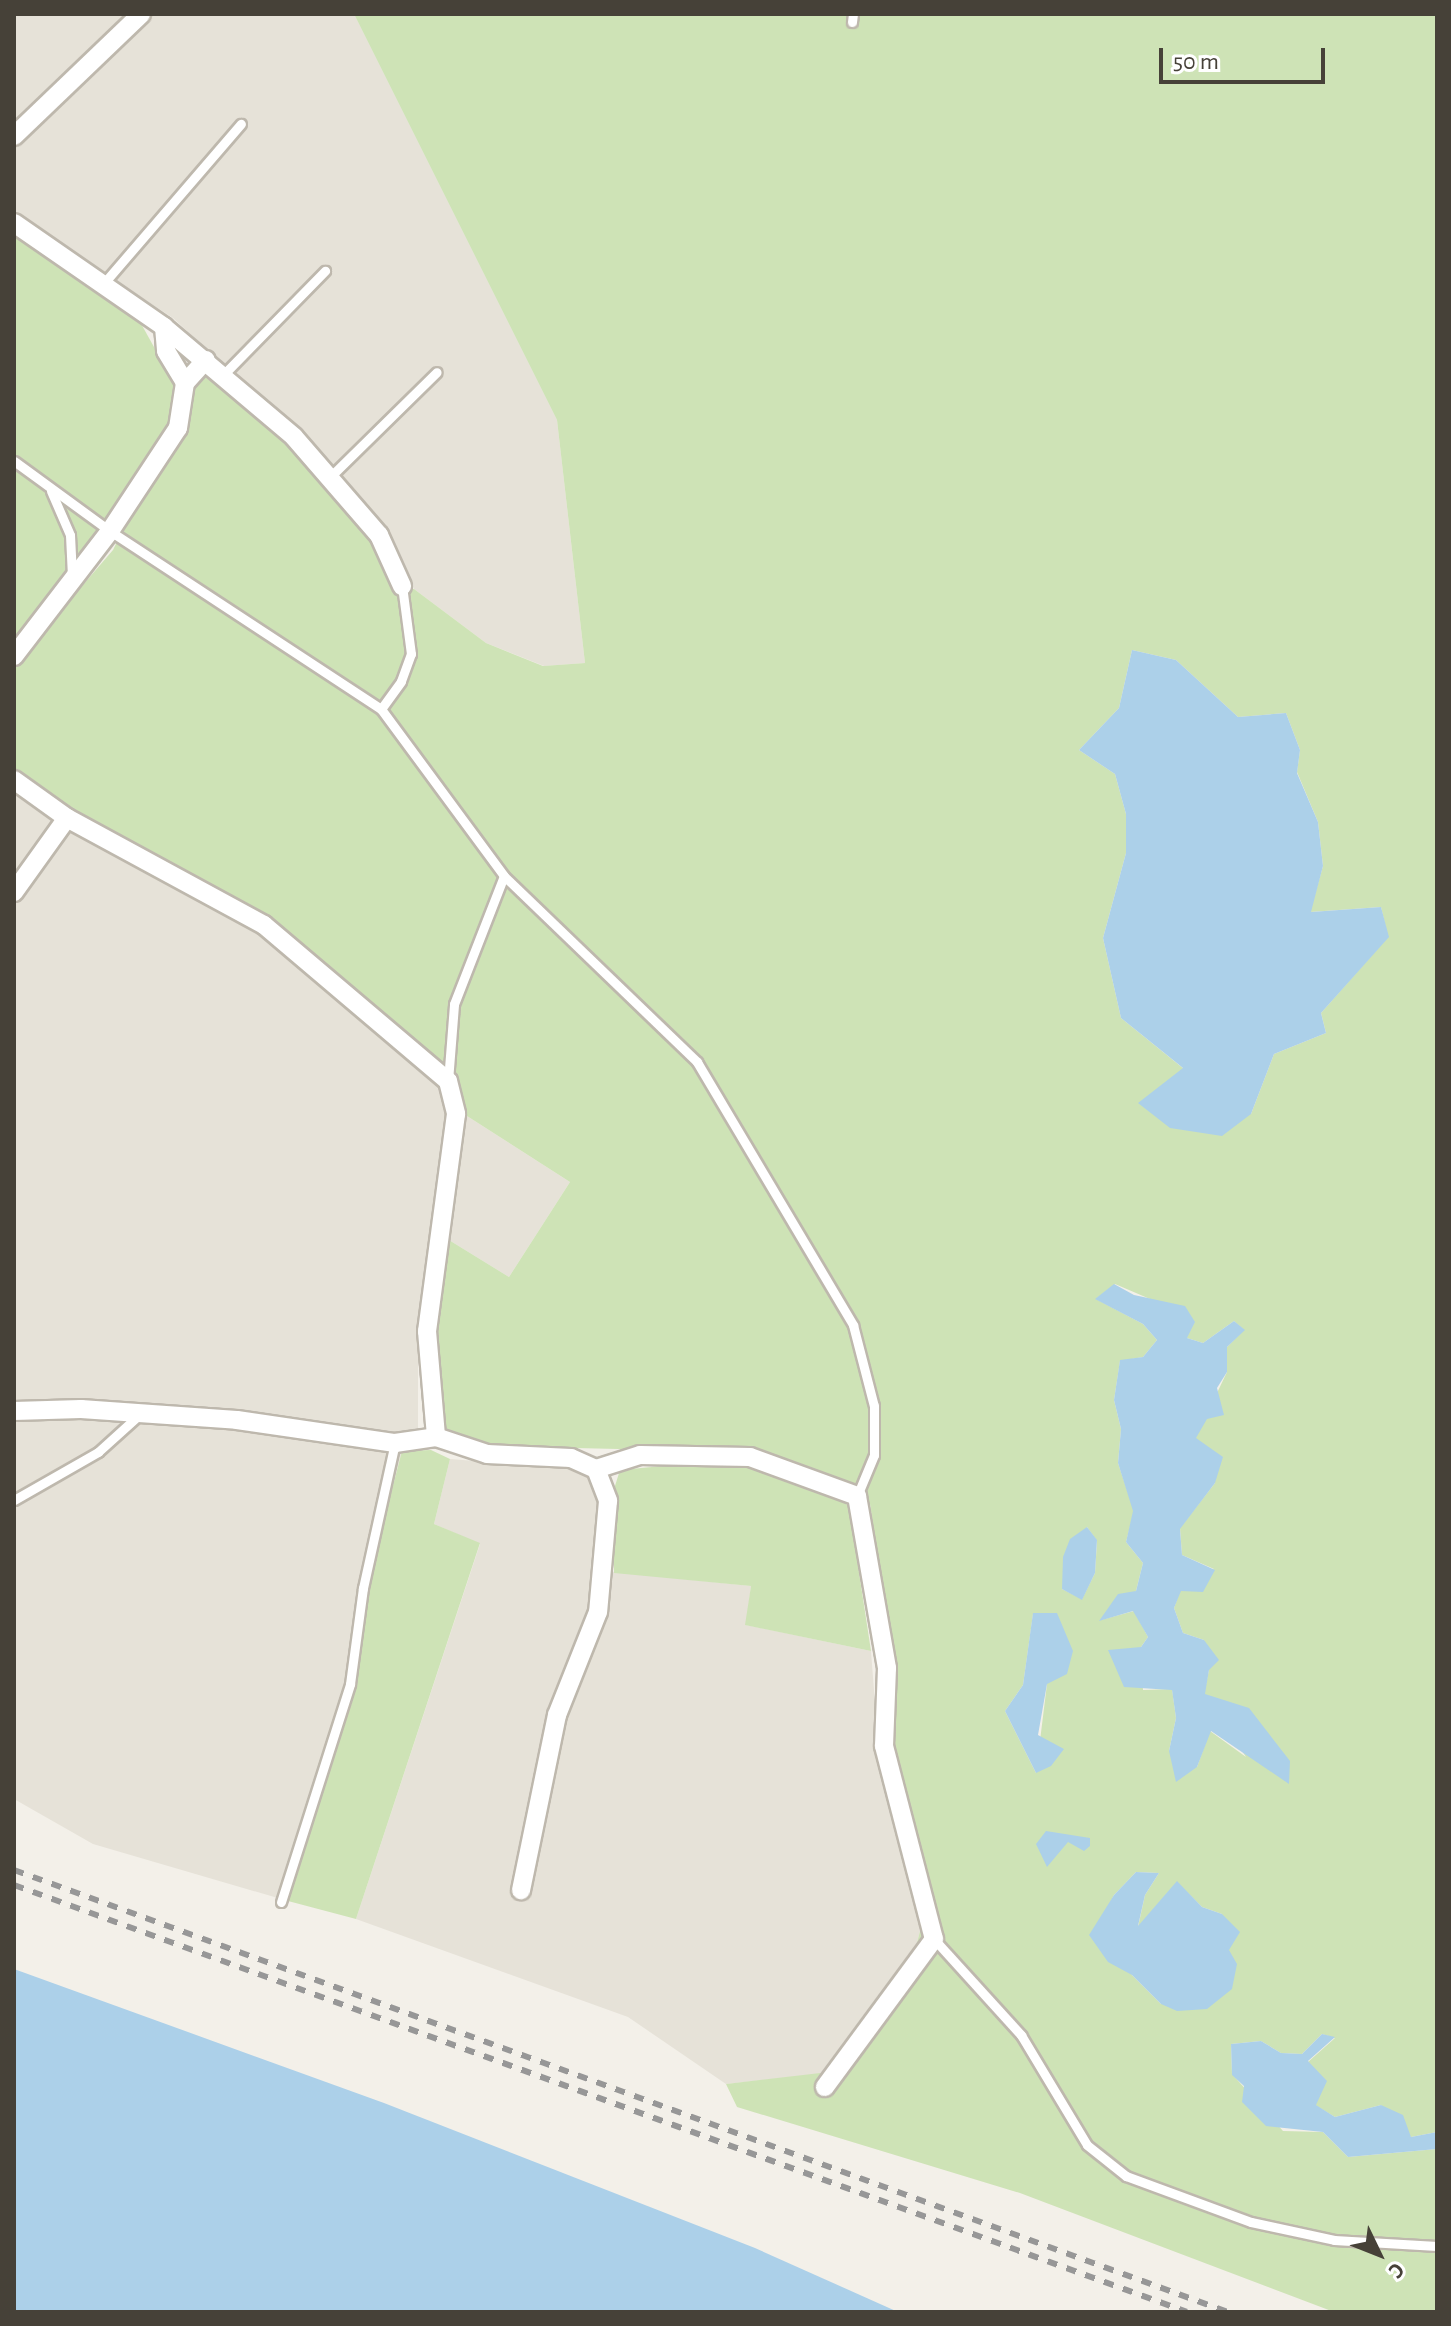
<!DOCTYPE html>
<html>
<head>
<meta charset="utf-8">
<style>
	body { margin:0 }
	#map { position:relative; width:1451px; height:2326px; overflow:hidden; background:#f3f0e9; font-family:"Alegreya Sans",sans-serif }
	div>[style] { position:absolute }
	.residential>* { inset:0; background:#e6e2d8 }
	.green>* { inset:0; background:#cee3b6 }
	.water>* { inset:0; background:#acd0e9 }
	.roads { filter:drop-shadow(2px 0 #beb8ad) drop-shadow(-2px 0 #beb8ad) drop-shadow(0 2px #beb8ad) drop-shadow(0 -2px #beb8ad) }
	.lane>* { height:9px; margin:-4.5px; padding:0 4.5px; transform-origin:4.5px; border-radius:4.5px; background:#fff }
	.street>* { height:18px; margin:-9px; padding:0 9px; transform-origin:9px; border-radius:9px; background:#fff }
	.rail>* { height:6px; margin-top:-3px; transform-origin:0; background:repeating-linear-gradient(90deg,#979797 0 10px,transparent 0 20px) }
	span { translate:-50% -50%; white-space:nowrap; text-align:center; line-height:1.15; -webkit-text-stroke:8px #fff; paint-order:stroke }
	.frame { position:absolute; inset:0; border:16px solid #464138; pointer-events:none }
	.north { position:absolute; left:1339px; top:2214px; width:80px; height:80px; -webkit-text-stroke:6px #fff; paint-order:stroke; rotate:133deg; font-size:22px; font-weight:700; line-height:32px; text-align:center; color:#464138 }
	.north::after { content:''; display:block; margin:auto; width:28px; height:36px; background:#464138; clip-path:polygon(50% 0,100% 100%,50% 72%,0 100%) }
	.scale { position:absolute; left:1159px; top:48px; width:166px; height:36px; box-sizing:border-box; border:4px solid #464138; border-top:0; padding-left:10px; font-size:24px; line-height:28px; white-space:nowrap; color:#464138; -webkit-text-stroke:6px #fff; paint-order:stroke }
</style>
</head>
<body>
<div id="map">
	<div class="residential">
		<div style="clip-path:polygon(14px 14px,354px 14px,557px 420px,585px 663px,544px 666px,486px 643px,414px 589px,386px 529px,299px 434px,173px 318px,14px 214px)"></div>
		<div style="clip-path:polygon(14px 788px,264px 932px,440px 1085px,447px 1113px,418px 1329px,418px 1428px,396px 1433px,235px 1413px,14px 1401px)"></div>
		<div style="clip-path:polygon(467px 1116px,570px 1182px,509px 1277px,444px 1237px)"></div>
		<div style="clip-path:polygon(86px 1418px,244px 1428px,402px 1451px,366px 1589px,357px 1686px,288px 1901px,93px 1844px,14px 1799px,14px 1422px)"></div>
		<div style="clip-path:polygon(450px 1459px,574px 1469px,590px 1478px,596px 1496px,596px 1570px,751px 1586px,746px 1625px,871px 1651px,880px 1769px,921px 1927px,916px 1947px,829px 2073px,726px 2084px,628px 2017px,356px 1919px,480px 1544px,434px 1524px)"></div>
	</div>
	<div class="green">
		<div style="clip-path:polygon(evenodd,354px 14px,1437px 14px,1437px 2132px,1411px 2137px,1381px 2105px,1335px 2117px,1315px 2105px,1308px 2062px,1335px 2038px,1322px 2034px,1302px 2054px,1281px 2053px,1261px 2041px,1231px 2044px,1232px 2074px,1283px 2131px,1323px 2132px,1348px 2157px,1437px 2149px,1437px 2312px,1334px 2312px,1020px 2193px,737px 2107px,726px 2084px,829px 2072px,916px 1947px,921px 1927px,938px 1917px,890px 1744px,894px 1669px,870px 1504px,841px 1481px,751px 1452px,490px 1446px,464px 1441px,448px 1430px,439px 1419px,436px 1343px,444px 1237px,509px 1277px,570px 1182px,467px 1116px,458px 1079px,269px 916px,138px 848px,14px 772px,14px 665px,113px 550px,193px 386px,204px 376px,290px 441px,374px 539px,393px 588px,414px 589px,486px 643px,543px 666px,585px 663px,557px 420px,354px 14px,1132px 650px,1176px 660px,1238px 717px,1286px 713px,1300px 750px,1297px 772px,1318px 822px,1323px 866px,1310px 912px,1381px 907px,1388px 937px,1321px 1013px,1326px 1033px,1274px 1054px,1251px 1114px,1139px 1103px,1184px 1069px,1121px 1018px,1103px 938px,1126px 853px,1126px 814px,1115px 774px,1079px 750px,1119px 708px,1132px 650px,354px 14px,1115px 1284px,1157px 1302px,1187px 1338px,1203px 1343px,1234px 1321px,1244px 1330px,1227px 1347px,1227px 1372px,1195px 1439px,1215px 1483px,1180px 1528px,1182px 1555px,1214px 1569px,1180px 1591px,1174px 1608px,1183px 1633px,1204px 1640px,1209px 1670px,1204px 1694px,1246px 1757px,1210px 1731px,1197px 1767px,1169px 1751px,1176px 1718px,1172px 1689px,1143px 1690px,1141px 1647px,1148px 1637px,1134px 1611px,1101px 1620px,1136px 1591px,1143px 1563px,1126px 1542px,1134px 1511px,1118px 1463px,1121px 1429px,1114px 1400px,1120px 1361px,1143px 1357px,1157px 1340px,1143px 1324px,1096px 1299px,1115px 1284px,354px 14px,1087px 1527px,1097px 1541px,1095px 1573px,1082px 1599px,1062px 1589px,1087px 1527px,354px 14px,1033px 1614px,1047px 1684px,1036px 1773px,1005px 1711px,1023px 1685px,1033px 1614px,354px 14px,1136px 1872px,1159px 1873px,1145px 1895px,1138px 1927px,1177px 1882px,1202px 1907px,1222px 1914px,1229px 1951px,1161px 2004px,1132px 1975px,1099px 1924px,1114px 1895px,1136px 1872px)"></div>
		<div style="clip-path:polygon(14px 232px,139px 320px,174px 383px,172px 418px,98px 535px,14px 643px)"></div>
		<div style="clip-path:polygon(431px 1450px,450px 1459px,434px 1524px,480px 1543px,356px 1919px,288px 1901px,357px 1686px,366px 1589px,402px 1451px)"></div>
		<div style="clip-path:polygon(694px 1463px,750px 1466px,833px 1490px,849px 1507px,871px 1651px,745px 1625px,751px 1586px,614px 1573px,614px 1489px,620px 1470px)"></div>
	</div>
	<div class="water">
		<div style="clip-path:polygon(1132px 650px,1176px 660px,1238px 717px,1286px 713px,1300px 750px,1297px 773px,1318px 822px,1323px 866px,1311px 912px,1381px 907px,1389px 937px,1321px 1013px,1326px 1033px,1274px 1054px,1251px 1114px,1222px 1136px,1170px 1128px,1138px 1103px,1183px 1068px,1121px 1018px,1103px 938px,1126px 853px,1126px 814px,1115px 774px,1079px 750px,1119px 708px)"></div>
		<div style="clip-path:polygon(1114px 1284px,1134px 1295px,1185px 1306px,1195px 1322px,1187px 1338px,1203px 1343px,1234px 1321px,1245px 1330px,1227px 1347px,1227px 1372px,1217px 1388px,1224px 1415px,1207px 1419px,1196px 1438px,1223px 1457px,1215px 1483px,1180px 1529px,1182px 1555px,1215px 1570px,1203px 1592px,1181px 1591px,1174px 1608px,1183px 1633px,1204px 1640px,1219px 1660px,1209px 1670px,1205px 1694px,1249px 1708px,1290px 1761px,1289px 1784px,1211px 1731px,1197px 1767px,1176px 1782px,1169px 1751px,1176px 1718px,1172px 1690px,1124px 1687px,1108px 1650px,1141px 1647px,1148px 1637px,1133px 1611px,1099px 1621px,1118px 1594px,1136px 1591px,1143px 1563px,1126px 1542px,1133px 1511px,1118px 1463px,1121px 1429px,1114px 1400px,1120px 1360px,1143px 1357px,1157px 1340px,1143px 1324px,1095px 1299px)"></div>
		<div style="clip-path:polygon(1087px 1527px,1097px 1540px,1095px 1573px,1082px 1600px,1062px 1589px,1063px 1557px,1070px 1539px)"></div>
		<div style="clip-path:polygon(1033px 1613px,1057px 1613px,1073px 1651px,1067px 1674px,1047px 1684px,1038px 1735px,1064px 1749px,1051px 1766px,1036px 1773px,1005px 1711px,1023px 1685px)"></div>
		<div style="clip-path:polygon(1046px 1831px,1090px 1838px,1090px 1846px,1084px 1851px,1068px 1842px,1047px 1867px,1036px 1844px)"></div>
		<div style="clip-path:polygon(1136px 1872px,1159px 1873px,1145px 1895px,1138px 1926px,1177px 1881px,1202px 1907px,1222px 1914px,1240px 1932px,1229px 1950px,1237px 1964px,1232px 1989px,1207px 2009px,1177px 2011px,1161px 2004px,1132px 1975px,1108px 1962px,1089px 1935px,1114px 1895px)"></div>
		<div style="clip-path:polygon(14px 1969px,384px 2103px,755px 2248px,898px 2312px,14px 2312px)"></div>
		<div style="clip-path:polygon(1322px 2034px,1335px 2037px,1308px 2061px,1327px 2081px,1316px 2105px,1335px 2117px,1381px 2105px,1403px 2115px,1411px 2137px,1437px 2132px,1437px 2149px,1348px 2157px,1323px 2132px,1266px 2126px,1242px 2102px,1244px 2086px,1232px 2075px,1231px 2044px,1261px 2041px,1281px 2053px,1302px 2054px)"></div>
	</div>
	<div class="roads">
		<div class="lane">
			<div style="left:852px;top:22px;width:8px;rotate:-83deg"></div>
			<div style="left:104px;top:283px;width:210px;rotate:-49.3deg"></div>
			<div style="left:223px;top:375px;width:146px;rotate:-45.6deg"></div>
			<div style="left:14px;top:461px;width:119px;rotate:36.1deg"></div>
			<div style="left:110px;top:531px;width:324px;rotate:33.3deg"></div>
			<div style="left:381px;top:709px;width:207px;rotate:53.6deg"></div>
			<div style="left:504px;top:876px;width:268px;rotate:43.9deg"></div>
			<div style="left:697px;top:1062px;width:306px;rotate:59.3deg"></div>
			<div style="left:853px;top:1325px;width:84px;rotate:75.5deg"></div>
			<div style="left:874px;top:1406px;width:49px;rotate:90deg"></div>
			<div style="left:874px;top:1455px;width:44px;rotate:112.5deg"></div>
			<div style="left:331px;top:476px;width:148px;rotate:-44.5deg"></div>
			<div style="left:51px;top:491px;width:48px;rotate:66.6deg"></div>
			<div style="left:70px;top:535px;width:41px;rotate:87.2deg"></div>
			<div style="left:381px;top:709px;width:34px;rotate:-54deg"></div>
			<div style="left:401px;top:681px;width:29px;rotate:-70deg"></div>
			<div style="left:411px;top:654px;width:69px;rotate:-97.5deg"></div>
			<div style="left:448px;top:1081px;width:77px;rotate:-85.5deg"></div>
			<div style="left:454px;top:1004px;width:137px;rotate:-68.7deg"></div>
			<div style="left:14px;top:1500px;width:97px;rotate:-29.7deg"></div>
			<div style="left:98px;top:1452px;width:55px;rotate:-42.1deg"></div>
			<div style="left:281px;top:1902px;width:229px;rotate:-72.4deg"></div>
			<div style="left:350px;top:1684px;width:97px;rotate:-82.3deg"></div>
			<div style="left:363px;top:1588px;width:148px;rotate:-77.6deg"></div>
			<div style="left:934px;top:1939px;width:130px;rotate:47.8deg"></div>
			<div style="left:1021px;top:2035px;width:128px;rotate:59deg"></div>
			<div style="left:1087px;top:2145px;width:50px;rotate:38.5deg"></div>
			<div style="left:1126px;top:2176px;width:133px;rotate:20.2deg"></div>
			<div style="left:1251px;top:2222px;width:85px;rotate:12.2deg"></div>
			<div style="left:1334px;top:2240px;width:103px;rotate:3.3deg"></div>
		</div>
		<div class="street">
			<div style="left:14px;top:136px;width:176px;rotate:-43.8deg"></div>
			<div style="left:14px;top:223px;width:183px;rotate:34.7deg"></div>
			<div style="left:164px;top:327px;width:170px;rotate:40.2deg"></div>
			<div style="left:294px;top:437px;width:130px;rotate:49.1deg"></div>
			<div style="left:379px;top:535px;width:56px;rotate:65.7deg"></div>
			<div style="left:164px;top:327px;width:24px;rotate:85deg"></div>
			<div style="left:166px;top:351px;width:37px;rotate:59deg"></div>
			<div style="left:14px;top:656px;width:158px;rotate:-52.5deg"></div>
			<div style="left:110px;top:531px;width:123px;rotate:-56.6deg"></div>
			<div style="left:178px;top:428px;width:46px;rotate:-81.2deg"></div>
			<div style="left:185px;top:383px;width:31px;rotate:-48deg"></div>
			<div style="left:14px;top:780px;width:65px;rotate:35.6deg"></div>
			<div style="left:67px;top:818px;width:224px;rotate:28.5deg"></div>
			<div style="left:264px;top:925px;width:241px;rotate:40.3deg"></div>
			<div style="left:448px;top:1081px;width:34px;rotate:76deg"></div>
			<div style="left:456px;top:1114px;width:219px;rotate:97.6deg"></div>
			<div style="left:427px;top:1331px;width:106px;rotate:85.1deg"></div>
			<div style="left:14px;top:892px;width:91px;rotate:-54.4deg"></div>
			<div style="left:14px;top:1411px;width:67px;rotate:-1.7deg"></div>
			<div style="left:81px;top:1409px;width:156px;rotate:4deg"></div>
			<div style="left:237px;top:1420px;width:160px;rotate:8.3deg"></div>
			<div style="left:395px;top:1443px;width:41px;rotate:-8.3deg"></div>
			<div style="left:436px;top:1437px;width:54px;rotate:18.4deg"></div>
			<div style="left:487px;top:1454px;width:84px;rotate:2.7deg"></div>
			<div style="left:571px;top:1458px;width:27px;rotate:24deg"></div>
			<div style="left:596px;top:1469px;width:34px;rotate:69deg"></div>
			<div style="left:608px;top:1501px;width:111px;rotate:95.1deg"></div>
			<div style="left:598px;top:1612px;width:111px;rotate:111.7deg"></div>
			<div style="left:557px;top:1715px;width:179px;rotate:101.6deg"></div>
			<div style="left:596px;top:1469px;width:46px;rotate:-17.7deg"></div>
			<div style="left:640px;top:1455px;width:110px;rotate:1deg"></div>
			<div style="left:750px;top:1457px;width:114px;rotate:20deg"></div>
			<div style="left:857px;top:1496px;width:175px;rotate:80.1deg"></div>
			<div style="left:887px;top:1668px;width:78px;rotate:92.2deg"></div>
			<div style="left:884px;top:1746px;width:199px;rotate:75.5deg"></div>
			<div style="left:934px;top:1939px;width:184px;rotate:126.4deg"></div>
		</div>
	</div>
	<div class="rail">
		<div style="left:14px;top:1870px;width:1292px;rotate:20.01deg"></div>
		<div style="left:14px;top:1885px;width:1248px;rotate:20deg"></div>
	</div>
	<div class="frame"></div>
	<div class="north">С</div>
	<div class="scale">50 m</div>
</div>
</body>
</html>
